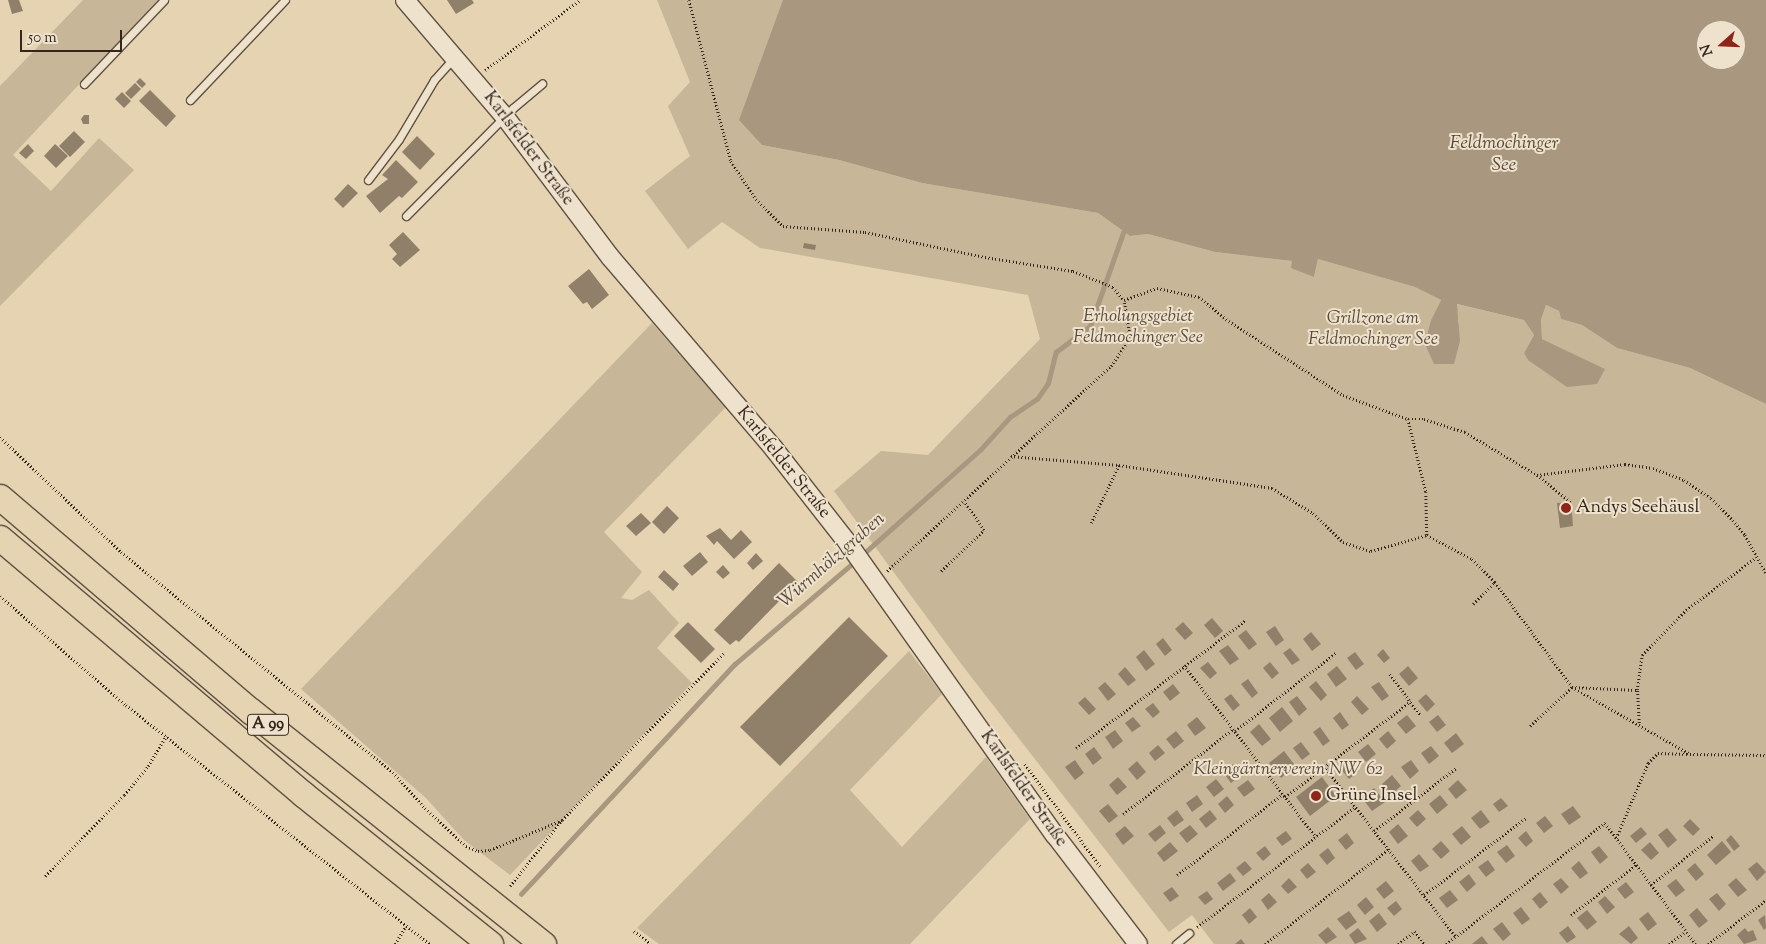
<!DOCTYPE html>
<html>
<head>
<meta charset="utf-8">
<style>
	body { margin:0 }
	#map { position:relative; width:1766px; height:944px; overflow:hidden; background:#e5d3b2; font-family:"Sorts Mill Goudy",serif }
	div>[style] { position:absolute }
	.green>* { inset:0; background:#c7b698 }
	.water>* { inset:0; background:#a9987f }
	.stream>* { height:4.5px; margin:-2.25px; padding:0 2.25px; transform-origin:2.25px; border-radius:2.25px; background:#a9987f }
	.building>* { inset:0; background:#90806a }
	.path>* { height:2.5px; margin-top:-1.25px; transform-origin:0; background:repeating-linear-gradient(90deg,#34261c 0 1px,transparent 0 3.5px) }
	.roads { filter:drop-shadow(1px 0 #605142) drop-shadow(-1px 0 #605142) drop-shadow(0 1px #605142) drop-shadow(0 -1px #605142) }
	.service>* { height:7px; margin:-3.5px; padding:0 3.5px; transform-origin:3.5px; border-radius:3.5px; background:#eee2cd }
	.tertiary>* { height:18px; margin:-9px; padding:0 9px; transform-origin:9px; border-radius:9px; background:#eee2cd }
	.motorway>* { height:25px; margin:-12.5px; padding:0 12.5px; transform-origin:12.5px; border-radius:12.5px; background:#e5d3b2 }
	.dots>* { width:14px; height:14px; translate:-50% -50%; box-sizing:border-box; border:2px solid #eee2cd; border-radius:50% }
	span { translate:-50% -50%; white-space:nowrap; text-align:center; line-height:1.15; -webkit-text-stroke:4px #eee2cd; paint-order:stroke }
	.shield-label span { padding:1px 4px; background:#eee2cd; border:1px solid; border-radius:4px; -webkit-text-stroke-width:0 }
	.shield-label { font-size:16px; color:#34261c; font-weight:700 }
	.street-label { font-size:18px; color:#34261c }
	.park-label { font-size:18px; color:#594a3b; font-style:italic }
	.poi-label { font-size:18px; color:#34261c }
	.left { translate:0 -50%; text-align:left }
	.water-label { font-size:19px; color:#57483a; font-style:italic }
	.north { position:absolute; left:1696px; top:20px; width:50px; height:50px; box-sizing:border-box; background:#eee2cd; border:1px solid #a49786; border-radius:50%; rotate:250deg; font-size:14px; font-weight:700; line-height:20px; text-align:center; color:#34261c }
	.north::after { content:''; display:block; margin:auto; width:18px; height:22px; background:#8f2418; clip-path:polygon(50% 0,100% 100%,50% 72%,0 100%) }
	.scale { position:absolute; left:20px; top:30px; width:102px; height:22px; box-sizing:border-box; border:2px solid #34261c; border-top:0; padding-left:6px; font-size:15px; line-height:18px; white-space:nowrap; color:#34261c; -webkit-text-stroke:4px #eee2cd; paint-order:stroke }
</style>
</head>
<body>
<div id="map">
	<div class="green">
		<div style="clip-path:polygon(83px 0,158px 0,13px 155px,51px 191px,99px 138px,134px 170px,0 306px,0 86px)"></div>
		<div style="clip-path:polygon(657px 0,783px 0,762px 145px,839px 160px,922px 183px,1098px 213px,1130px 236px,1148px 234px,1215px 252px,1292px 261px,1314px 277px,1318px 259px,1415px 287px,1441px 300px,1431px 320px,1459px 323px,1456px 304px,1524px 320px,1534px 335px,1524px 353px,1604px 369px,1542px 339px,1541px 320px,1546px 305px,1559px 311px,1561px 319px,1582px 325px,1617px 348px,1690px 368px,1766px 404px,1766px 944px,1214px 944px,1192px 915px,1169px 932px,962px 665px,834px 491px,881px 451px,928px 455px,1040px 339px,1028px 295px,760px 248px,722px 222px,688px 249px,645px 191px,690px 156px,668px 106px,690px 82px)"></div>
		<div style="clip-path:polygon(652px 323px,726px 407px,604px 532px,642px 572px,621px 598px,632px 600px,649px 590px,679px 623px,657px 648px,692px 683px,510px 875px,464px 840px,426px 798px,301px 689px)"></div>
		<div style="clip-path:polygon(909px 651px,942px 694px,850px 790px,902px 847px,986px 757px,1030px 819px,910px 944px,659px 944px,637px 928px)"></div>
	</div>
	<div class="water">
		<div style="clip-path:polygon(evenodd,783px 0,1766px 0,1766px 404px,1690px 368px,1617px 348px,1582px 325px,1561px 319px,1559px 311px,1546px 305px,1541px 320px,1542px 339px,1605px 369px,1597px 384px,1567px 387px,1528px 360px,1524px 353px,1534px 335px,1524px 320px,1457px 304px,1460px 341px,1454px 364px,1434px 364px,1425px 344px,1431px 320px,1441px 300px,1415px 287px,1318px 259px,1314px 277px,1291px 268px,1292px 261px,1215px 252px,1148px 234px,1130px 236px,1098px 213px,922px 183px,839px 160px,762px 145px,739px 120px,783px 0,1706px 30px,1736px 30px,1736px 60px,1706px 60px,1706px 30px)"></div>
	</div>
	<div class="stream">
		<div style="left:861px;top:556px;width:161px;rotate:-41.7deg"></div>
		<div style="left:981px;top:449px;width:43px;rotate:-47.8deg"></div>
		<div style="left:1010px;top:417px;width:32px;rotate:-34deg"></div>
		<div style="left:1037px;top:399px;width:19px;rotate:-55deg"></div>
		<div style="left:1048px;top:383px;width:32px;rotate:-76deg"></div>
		<div style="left:1056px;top:352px;width:43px;rotate:-37.4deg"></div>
		<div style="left:1090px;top:326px;width:99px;rotate:-70.5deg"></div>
		<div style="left:521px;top:894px;width:314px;rotate:-47.1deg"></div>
		<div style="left:735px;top:664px;width:158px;rotate:-40.6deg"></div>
	</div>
	<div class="building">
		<div style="clip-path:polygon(8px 0,19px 0,23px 11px,12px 14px)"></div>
		<div style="clip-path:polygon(447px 0,472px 0,474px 3px,456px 14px)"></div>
		<div style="clip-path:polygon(140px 78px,146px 84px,142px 88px,136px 82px)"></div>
		<div style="clip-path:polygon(135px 83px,141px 89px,131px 99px,125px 93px)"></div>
		<div style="clip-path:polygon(150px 90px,176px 116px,166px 127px,139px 101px)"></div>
		<div style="clip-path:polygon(122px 92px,131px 101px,124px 108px,115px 99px)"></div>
		<div style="clip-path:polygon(84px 115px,89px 115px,89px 124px,83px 124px,81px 119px)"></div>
		<div style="clip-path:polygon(74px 131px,85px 142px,70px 157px,59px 146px)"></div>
		<div style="clip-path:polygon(417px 136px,435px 154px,420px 170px,402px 152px)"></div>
		<div style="clip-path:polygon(28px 144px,34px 151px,26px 159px,19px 153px)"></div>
		<div style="clip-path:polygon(55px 144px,68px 156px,56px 168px,44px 156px)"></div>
		<div style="clip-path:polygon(396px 160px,418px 182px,402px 198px,399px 196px,380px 213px,366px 196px,388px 179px,382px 175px)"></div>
		<div style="clip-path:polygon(348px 184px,358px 193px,343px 208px,334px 199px)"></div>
		<div style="clip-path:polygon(403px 232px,420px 250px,400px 267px,392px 259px,397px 254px,389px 245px)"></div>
		<div style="clip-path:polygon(804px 243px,816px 245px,815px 250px,803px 248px)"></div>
		<div style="clip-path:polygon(589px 269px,609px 295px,592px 309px,587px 302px,583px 304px,568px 286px)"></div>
		<div style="clip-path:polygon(1571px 502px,1573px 526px,1560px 528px,1557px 503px)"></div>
		<div style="clip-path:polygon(667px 506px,679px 518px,664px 534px,652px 522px)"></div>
		<div style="clip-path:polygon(641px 513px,651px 523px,636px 536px,626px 526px)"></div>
		<div style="clip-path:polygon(720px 528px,731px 540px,741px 530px,752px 542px,734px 559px,717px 541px,714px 545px,706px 536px)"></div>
		<div style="clip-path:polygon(700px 552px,708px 562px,692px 576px,683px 566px)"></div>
		<div style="clip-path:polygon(756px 553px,763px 561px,753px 570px,747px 563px)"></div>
		<div style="clip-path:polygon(779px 563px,798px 582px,739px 642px,736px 640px,730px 645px,714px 630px)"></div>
		<div style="clip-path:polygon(723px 565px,730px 573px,723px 579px,716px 572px)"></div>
		<div style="clip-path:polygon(664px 570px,679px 584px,673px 591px,658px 577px)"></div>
		<div style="clip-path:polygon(849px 617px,888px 656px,780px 766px,740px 727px)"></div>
		<div style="clip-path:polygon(1212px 618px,1223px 631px,1215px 638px,1204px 625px)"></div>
		<div style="clip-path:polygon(688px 622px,715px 649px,701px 663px,674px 636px)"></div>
		<div style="clip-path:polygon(1183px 622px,1193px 633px,1185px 640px,1175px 629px)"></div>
		<div style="clip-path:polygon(1275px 626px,1284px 640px,1276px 646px,1266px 632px)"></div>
		<div style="clip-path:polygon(1246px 630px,1257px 644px,1249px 650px,1238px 636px)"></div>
		<div style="clip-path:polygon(1311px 632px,1321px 644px,1312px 651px,1303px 639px)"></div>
		<div style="clip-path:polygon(1163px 638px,1172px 650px,1165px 656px,1156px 644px)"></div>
		<div style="clip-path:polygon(1228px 645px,1239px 659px,1230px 665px,1219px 651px)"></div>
		<div style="clip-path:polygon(1290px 648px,1300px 660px,1292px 665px,1283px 653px)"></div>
		<div style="clip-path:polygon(1383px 649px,1390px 658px,1384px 663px,1377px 655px)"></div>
		<div style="clip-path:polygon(1144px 650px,1155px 664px,1146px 671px,1136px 657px)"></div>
		<div style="clip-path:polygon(1355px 652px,1364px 664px,1356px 670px,1347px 658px)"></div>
		<div style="clip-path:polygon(1208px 662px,1217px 673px,1210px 679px,1200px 668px)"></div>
		<div style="clip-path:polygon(1270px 662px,1279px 673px,1272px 679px,1263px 668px)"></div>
		<div style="clip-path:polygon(1337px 666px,1347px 679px,1336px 687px,1327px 674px)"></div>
		<div style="clip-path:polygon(1408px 666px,1418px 678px,1409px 686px,1399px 674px)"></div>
		<div style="clip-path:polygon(1125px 667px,1136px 680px,1128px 686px,1118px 674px)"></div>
		<div style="clip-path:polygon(1248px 679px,1258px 693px,1252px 698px,1241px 684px)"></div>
		<div style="clip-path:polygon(1316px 681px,1327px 695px,1321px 701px,1309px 687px)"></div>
		<div style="clip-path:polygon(1105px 682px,1116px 694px,1108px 701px,1098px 688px)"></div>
		<div style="clip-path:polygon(1379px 682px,1389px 696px,1382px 701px,1371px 687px)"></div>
		<div style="clip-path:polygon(1173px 684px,1180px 693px,1170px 701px,1163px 692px)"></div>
		<div style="clip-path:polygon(1231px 694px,1240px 705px,1233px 711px,1224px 699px)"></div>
		<div style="clip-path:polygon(1426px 694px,1435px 704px,1427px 712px,1418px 701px)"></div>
		<div style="clip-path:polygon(1297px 696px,1307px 709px,1299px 716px,1289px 702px)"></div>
		<div style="clip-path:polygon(1357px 696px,1369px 709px,1362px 715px,1351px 702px)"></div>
		<div style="clip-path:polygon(1085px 697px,1096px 709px,1089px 715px,1078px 703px)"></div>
		<div style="clip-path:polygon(1153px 703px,1160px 712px,1153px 718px,1145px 709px)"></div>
		<div style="clip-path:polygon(1282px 707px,1293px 721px,1280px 732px,1269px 718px)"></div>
		<div style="clip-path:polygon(1340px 712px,1349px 725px,1342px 730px,1333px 718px)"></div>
		<div style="clip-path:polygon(1407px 715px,1416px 726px,1406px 734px,1397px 723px)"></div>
		<div style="clip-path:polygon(1438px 715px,1446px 725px,1437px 732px,1429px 722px)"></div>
		<div style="clip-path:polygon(1133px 717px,1141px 726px,1132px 732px,1125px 723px)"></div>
		<div style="clip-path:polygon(1197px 717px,1206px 728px,1195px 736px,1187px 725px)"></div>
		<div style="clip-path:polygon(1259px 724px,1271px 739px,1262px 746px,1250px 732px)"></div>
		<div style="clip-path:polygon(1320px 727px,1330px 741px,1323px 746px,1313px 732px)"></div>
		<div style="clip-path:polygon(1115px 730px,1123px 741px,1113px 749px,1105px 737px)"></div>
		<div style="clip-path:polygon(1176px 731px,1184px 741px,1174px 749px,1166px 739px)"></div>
		<div style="clip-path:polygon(1388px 731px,1396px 741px,1387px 749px,1379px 739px)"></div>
		<div style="clip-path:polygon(1456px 733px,1464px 744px,1452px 753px,1444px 743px)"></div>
		<div style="clip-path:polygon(1301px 742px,1310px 754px,1302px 760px,1293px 748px)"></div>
		<div style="clip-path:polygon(1368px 744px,1376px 754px,1366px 762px,1358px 752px)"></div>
		<div style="clip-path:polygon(1158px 745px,1165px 753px,1155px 761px,1149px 753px)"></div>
		<div style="clip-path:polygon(1431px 746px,1439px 756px,1429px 764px,1421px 753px)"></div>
		<div style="clip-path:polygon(1094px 747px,1102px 758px,1093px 765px,1085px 754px)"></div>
		<div style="clip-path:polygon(1284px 751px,1300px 772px,1297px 775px,1292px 769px,1281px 778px,1269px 763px)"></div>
		<div style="clip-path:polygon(1350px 759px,1359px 771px,1349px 779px,1340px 768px)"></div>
		<div style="clip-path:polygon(1075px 760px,1084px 773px,1075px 780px,1065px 767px)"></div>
		<div style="clip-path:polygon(1411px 760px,1419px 771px,1410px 779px,1401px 767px)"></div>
		<div style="clip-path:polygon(1137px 761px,1146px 772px,1137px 780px,1128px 769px)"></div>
		<div style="clip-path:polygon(1233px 764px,1241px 775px,1231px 783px,1223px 772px)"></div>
		<div style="clip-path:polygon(1392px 775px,1401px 786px,1392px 794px,1382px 784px)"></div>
		<div style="clip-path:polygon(1118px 777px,1127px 787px,1117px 795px,1109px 785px)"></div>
		<div style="clip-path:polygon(1322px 777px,1336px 796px,1310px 816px,1296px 797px)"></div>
		<div style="clip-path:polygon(1216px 779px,1224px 789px,1214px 797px,1206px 787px)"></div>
		<div style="clip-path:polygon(1248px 780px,1255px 789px,1244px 797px,1237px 788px)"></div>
		<div style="clip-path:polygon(1458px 780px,1467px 790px,1456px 799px,1448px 789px)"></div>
		<div style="clip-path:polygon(1374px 788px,1385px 802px,1372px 811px,1362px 798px)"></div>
		<div style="clip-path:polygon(1197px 795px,1203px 804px,1192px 812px,1186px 803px)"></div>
		<div style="clip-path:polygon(1440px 795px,1448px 805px,1437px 814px,1429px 804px)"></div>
		<div style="clip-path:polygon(1227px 796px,1234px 805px,1225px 813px,1218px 804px)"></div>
		<div style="clip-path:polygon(1501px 798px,1508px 806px,1499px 812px,1493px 804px)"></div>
		<div style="clip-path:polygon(1108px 804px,1118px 816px,1109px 823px,1099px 811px)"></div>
		<div style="clip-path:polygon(1573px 806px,1581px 817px,1569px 825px,1561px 814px)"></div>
		<div style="clip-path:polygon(1177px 810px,1184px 820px,1174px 827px,1167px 818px)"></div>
		<div style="clip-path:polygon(1210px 810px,1217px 819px,1206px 828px,1199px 819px)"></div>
		<div style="clip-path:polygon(1418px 810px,1426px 819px,1417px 827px,1409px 818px)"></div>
		<div style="clip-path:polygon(1481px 810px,1490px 822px,1480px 829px,1471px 818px)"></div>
		<div style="clip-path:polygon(1545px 816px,1553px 826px,1544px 833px,1536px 823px)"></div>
		<div style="clip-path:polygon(1690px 819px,1700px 829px,1693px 836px,1683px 826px)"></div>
		<div style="clip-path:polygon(1398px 824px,1408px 836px,1398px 844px,1389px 832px)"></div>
		<div style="clip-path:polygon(1160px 825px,1166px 833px,1155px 842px,1148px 834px)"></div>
		<div style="clip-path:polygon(1190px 825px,1198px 834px,1187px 843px,1179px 833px)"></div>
		<div style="clip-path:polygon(1125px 826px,1134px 836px,1123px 845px,1115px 834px)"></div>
		<div style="clip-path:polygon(1462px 826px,1471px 837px,1461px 845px,1452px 834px)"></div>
		<div style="clip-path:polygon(1641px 827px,1647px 834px,1636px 843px,1630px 836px)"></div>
		<div style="clip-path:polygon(1667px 828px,1677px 840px,1668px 848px,1658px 835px)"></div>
		<div style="clip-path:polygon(1286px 831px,1292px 839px,1282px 846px,1276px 838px)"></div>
		<div style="clip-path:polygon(1526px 831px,1533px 841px,1526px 847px,1518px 838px)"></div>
		<div style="clip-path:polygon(1347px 833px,1354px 843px,1346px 850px,1338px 840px)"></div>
		<div style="clip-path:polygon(1731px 835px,1740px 846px,1734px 851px,1726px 840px)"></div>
		<div style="clip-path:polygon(1441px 841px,1450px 851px,1441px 859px,1432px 849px)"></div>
		<div style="clip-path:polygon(1722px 841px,1731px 852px,1716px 865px,1707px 855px)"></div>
		<div style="clip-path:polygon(1170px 842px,1178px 851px,1164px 862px,1157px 853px)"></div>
		<div style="clip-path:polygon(1650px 842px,1659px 853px,1651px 860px,1641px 850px)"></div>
		<div style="clip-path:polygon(1507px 845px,1515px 856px,1506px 863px,1497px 852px)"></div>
		<div style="clip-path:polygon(1265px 846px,1271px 854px,1263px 861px,1256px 853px)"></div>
		<div style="clip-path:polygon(1599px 846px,1608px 857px,1600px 864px,1591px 852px)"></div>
		<div style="clip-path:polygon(1328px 848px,1335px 858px,1327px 865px,1319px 855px)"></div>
		<div style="clip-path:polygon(1419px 854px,1429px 866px,1420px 872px,1411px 861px)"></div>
		<div style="clip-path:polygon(1488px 860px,1495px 870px,1486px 877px,1478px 867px)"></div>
		<div style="clip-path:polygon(1245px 861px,1252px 869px,1243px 876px,1236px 868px)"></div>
		<div style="clip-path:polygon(1579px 861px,1588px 873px,1580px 879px,1571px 868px)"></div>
		<div style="clip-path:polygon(1757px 862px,1766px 872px,1757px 881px,1748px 869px)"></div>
		<div style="clip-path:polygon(1308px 863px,1316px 872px,1307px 879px,1300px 870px)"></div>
		<div style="clip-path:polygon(1695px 863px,1704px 874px,1696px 881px,1687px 870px)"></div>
		<div style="clip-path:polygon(1230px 873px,1236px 881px,1223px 891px,1217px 883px)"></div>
		<div style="clip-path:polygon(1469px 874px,1476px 884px,1467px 892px,1459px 882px)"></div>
		<div style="clip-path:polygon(1289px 878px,1297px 887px,1288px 894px,1281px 886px)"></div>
		<div style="clip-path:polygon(1561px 878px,1569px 887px,1561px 894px,1553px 884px)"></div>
		<div style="clip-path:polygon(1736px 878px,1747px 890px,1738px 897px,1728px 885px)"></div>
		<div style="clip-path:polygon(1676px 879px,1685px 890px,1676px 897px,1667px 886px)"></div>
		<div style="clip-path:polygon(1386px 881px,1394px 891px,1384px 899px,1376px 889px)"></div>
		<div style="clip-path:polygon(1626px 882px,1634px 892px,1625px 899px,1617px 889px)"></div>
		<div style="clip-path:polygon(1172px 887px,1179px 896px,1170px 902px,1163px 893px)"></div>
		<div style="clip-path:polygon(1450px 890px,1458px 900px,1447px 908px,1439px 898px)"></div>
		<div style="clip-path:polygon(1207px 891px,1213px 899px,1205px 905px,1198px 897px)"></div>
		<div style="clip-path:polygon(1540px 892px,1548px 902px,1540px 909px,1532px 899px)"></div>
		<div style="clip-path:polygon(1269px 893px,1277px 902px,1268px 910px,1261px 900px)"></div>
		<div style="clip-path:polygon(1717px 893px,1726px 904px,1719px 911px,1709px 899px)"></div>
		<div style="clip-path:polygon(1605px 896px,1615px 907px,1607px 914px,1598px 902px)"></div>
		<div style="clip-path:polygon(1366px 897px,1374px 907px,1365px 915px,1357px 905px)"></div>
		<div style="clip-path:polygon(1396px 901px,1402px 909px,1394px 916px,1387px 908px)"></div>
		<div style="clip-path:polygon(1521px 907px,1530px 919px,1522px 925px,1513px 913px)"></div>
		<div style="clip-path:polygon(1250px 908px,1257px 917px,1249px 924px,1242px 915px)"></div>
		<div style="clip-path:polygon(1697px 908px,1708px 921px,1699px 928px,1689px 915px)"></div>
		<div style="clip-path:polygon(1587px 910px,1597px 922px,1587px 930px,1577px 918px)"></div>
		<div style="clip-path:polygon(1349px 911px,1357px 922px,1346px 930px,1337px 919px)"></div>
		<div style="clip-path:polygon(1648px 912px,1657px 924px,1648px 931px,1639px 919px)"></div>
		<div style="clip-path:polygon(1379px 913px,1387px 924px,1377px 932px,1369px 921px)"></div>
		<div style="clip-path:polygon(1765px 915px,1766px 928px,1764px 930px,1758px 920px)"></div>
		<div style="clip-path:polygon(1502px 922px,1511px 934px,1503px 941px,1493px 929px)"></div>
		<div style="clip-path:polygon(1568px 926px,1576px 937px,1567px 943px,1559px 933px)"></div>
		<div style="clip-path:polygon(1629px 926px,1638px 938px,1631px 944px,1619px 934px)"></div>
		<div style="clip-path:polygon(1328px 927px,1337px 937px,1326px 944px,1318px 935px)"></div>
		<div style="clip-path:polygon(1358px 928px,1367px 939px,1355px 944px,1349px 935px)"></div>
		<div style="clip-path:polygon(1745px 928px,1748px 932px,1753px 930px,1757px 940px,1744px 944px,1737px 935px)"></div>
		<div style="clip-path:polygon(1482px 936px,1488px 944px,1472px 944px)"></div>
		<div style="clip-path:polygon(1241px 939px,1245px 944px,1235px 944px)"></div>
	</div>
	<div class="path">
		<div style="left:689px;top:0;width:166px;rotate:75.4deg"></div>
		<div style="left:731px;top:161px;width:45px;rotate:56.7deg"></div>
		<div style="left:756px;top:199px;width:38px;rotate:45deg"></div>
		<div style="left:783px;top:226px;width:82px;rotate:4.2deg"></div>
		<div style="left:865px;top:232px;width:123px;rotate:11.8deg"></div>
		<div style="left:985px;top:257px;width:89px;rotate:9deg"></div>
		<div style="left:1073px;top:271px;width:43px;rotate:21.8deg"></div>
		<div style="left:1113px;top:287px;width:17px;rotate:50deg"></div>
		<div style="left:1124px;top:300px;width:35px;rotate:-20deg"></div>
		<div style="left:1157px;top:288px;width:43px;rotate:12.1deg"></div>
		<div style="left:1199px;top:297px;width:38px;rotate:39deg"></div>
		<div style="left:1229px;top:321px;width:136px;rotate:33deg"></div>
		<div style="left:1343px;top:395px;width:69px;rotate:20.3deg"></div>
		<div style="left:1408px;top:419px;width:16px"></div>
		<div style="left:1424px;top:419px;width:43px;rotate:17.6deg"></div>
		<div style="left:1465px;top:432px;width:84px;rotate:30.8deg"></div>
		<div style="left:1537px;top:475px;width:89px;rotate:-7.1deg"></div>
		<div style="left:1625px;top:464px;width:28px;rotate:8deg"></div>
		<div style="left:1653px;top:468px;width:33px;rotate:21deg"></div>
		<div style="left:1684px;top:480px;width:32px;rotate:34deg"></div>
		<div style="left:1711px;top:498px;width:31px;rotate:45deg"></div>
		<div style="left:1733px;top:520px;width:19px;rotate:51deg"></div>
		<div style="left:1745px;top:535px;width:43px;rotate:61.1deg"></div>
		<div style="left:485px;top:70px;width:118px;rotate:-36.4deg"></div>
		<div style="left:1408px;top:419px;width:75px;rotate:76.1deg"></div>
		<div style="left:1426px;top:492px;width:43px;rotate:88.7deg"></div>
		<div style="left:0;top:437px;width:167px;rotate:43.5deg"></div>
		<div style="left:121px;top:552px;width:350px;rotate:39deg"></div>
		<div style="left:393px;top:772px;width:48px;rotate:48.4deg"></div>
		<div style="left:425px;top:808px;width:56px;rotate:42.8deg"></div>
		<div style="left:466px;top:846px;width:13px;rotate:23deg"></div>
		<div style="left:478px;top:851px;width:12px;rotate:-5deg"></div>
		<div style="left:490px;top:850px;width:78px;rotate:-22.6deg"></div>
		<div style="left:1011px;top:456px;width:108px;rotate:4.8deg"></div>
		<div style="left:1119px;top:465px;width:155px;rotate:8.5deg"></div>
		<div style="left:1272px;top:488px;width:48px;rotate:31.4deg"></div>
		<div style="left:1313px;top:513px;width:42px;rotate:44deg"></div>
		<div style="left:1343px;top:542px;width:29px;rotate:18deg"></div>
		<div style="left:1371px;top:551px;width:58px;rotate:-15.9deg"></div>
		<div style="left:1427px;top:535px;width:51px;rotate:28.1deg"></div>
		<div style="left:1472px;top:559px;width:33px;rotate:45deg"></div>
		<div style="left:1495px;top:582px;width:130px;rotate:53.7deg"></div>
		<div style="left:1572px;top:687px;width:136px;rotate:29.6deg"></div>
		<div style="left:1690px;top:754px;width:76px;rotate:0.8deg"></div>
		<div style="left:1537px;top:475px;width:43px;rotate:38.5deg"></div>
		<div style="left:1091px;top:523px;width:64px;rotate:-64.2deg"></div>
		<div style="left:887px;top:571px;width:304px;rotate:-42.5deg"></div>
		<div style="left:1111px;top:366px;width:34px;rotate:-56deg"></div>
		<div style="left:1130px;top:338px;width:38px;rotate:-99deg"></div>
		<div style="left:941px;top:571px;width:59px;rotate:-43.6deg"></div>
		<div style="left:984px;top:530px;width:35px;rotate:-125deg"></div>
		<div style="left:0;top:596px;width:167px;rotate:40.9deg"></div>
		<div style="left:126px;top:705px;width:387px;rotate:38.2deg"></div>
		<div style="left:1473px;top:604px;width:31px;rotate:-45deg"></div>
		<div style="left:1184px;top:665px;width:217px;rotate:52.5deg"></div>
		<div style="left:1390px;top:674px;width:52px;rotate:53.6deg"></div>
		<div style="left:1639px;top:723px;width:33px;rotate:-93deg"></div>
		<div style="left:1637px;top:690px;width:35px;rotate:-82deg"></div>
		<div style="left:1642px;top:655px;width:63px;rotate:-45.6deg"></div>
		<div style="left:1686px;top:610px;width:86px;rotate:-37deg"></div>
		<div style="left:1530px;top:726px;width:57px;rotate:-42.9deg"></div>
		<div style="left:1572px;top:687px;width:65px;rotate:2.6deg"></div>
		<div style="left:1235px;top:731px;width:129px;rotate:-37.8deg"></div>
		<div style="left:1076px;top:748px;width:213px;rotate:-37deg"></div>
		<div style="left:1025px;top:764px;width:127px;rotate:53.7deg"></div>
		<div style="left:1324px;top:766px;width:216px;rotate:52.3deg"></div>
		<div style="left:1285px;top:797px;width:158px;rotate:-37.3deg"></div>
		<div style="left:1123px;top:814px;width:139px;rotate:-37.7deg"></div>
		<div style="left:1374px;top:831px;width:103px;rotate:-37.5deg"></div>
		<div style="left:1616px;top:838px;width:82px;rotate:-66.9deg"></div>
		<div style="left:1648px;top:763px;width:14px;rotate:-45deg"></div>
		<div style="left:1658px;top:753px;width:30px;rotate:2deg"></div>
		<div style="left:1177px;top:875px;width:133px;rotate:-37.4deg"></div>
		<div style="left:45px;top:876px;width:113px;rotate:-45.7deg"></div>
		<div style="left:124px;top:795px;width:38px;rotate:-50deg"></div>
		<div style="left:148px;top:766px;width:35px;rotate:-59deg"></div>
		<div style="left:1651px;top:885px;width:80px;rotate:-38.4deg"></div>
		<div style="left:510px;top:886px;width:84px;rotate:-51.8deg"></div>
		<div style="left:562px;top:820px;width:233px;rotate:-45.9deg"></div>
		<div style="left:1424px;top:895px;width:129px;rotate:-37.1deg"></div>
		<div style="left:1571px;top:915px;width:82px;rotate:-37.6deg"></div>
		<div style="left:1197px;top:927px;width:198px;rotate:-37.2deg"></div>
		<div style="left:634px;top:931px;width:21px;rotate:37deg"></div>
		<div style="left:395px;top:944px;width:21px;rotate:-59deg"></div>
		<div style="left:1265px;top:944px;width:156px;rotate:-37.5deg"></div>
		<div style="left:1398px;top:944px;width:21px;rotate:-37deg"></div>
		<div style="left:1415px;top:931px;width:16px;rotate:55deg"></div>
		<div style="left:1446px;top:944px;width:200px;rotate:-37.3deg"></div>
		<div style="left:1605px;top:823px;width:151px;rotate:53.1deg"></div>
		<div style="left:1669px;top:944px;width:21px;rotate:-37deg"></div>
		<div style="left:1708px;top:944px;width:73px;rotate:-37.2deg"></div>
	</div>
	<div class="roads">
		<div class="service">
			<div style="left:84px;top:84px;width:116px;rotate:-46.4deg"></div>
			<div style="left:190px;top:100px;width:138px;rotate:-46.5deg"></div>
			<div style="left:368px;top:180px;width:51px;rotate:-52.9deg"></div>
			<div style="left:399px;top:139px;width:69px;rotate:-59.3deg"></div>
			<div style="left:434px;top:80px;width:30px;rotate:-48deg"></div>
			<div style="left:406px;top:216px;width:152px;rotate:-45.3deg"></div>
			<div style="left:513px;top:108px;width:38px;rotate:-40deg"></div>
			<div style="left:1176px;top:944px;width:17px;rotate:-40deg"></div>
		</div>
		<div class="tertiary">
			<div style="left:405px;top:0;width:154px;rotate:49.5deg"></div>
			<div style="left:505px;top:117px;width:176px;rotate:53.1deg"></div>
			<div style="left:611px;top:258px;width:251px;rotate:49.5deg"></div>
			<div style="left:774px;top:449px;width:123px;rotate:51.9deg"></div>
			<div style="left:850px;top:546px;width:354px;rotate:54.7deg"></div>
			<div style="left:1055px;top:835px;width:137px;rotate:52.7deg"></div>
		</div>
		<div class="motorway">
			<div style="left:0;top:497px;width:330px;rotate:40.5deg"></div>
			<div style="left:251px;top:711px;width:374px;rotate:38.6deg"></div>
			<div style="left:0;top:538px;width:397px;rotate:40.2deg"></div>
			<div style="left:303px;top:794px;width:240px;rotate:38.7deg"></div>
		</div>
	</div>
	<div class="dots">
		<div style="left:1566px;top:508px;background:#8f2418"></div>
		<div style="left:1316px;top:796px;background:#8f2418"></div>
	</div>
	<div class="shield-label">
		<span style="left:268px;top:725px">A 99</span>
	</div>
	<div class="street-label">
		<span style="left:528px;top:149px;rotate:53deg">Karlsfelder Straße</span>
		<span style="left:783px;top:463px;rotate:51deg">Karlsfelder Straße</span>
		<span style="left:1023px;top:789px;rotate:55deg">Karlsfelder Straße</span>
	</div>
	<div class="park-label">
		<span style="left:1138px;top:328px">Erholungsgebiet<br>Feldmochinger See</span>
		<span style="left:1373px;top:330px">Grillzone am<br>Feldmochinger See</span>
		<span style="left:1288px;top:770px">Kleingärtnerverein NW 62</span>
	</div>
	<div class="poi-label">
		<span class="left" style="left:1576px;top:508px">Andys Seehäusl</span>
		<span class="left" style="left:1326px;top:796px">Grüne Insel</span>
	</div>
	<div class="water-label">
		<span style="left:1504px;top:155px">Feldmochinger<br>See</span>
		<span style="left:832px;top:561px;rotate:-41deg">Würmhölzlgraben</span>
	</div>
	<div class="north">N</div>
	<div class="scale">50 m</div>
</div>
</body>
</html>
